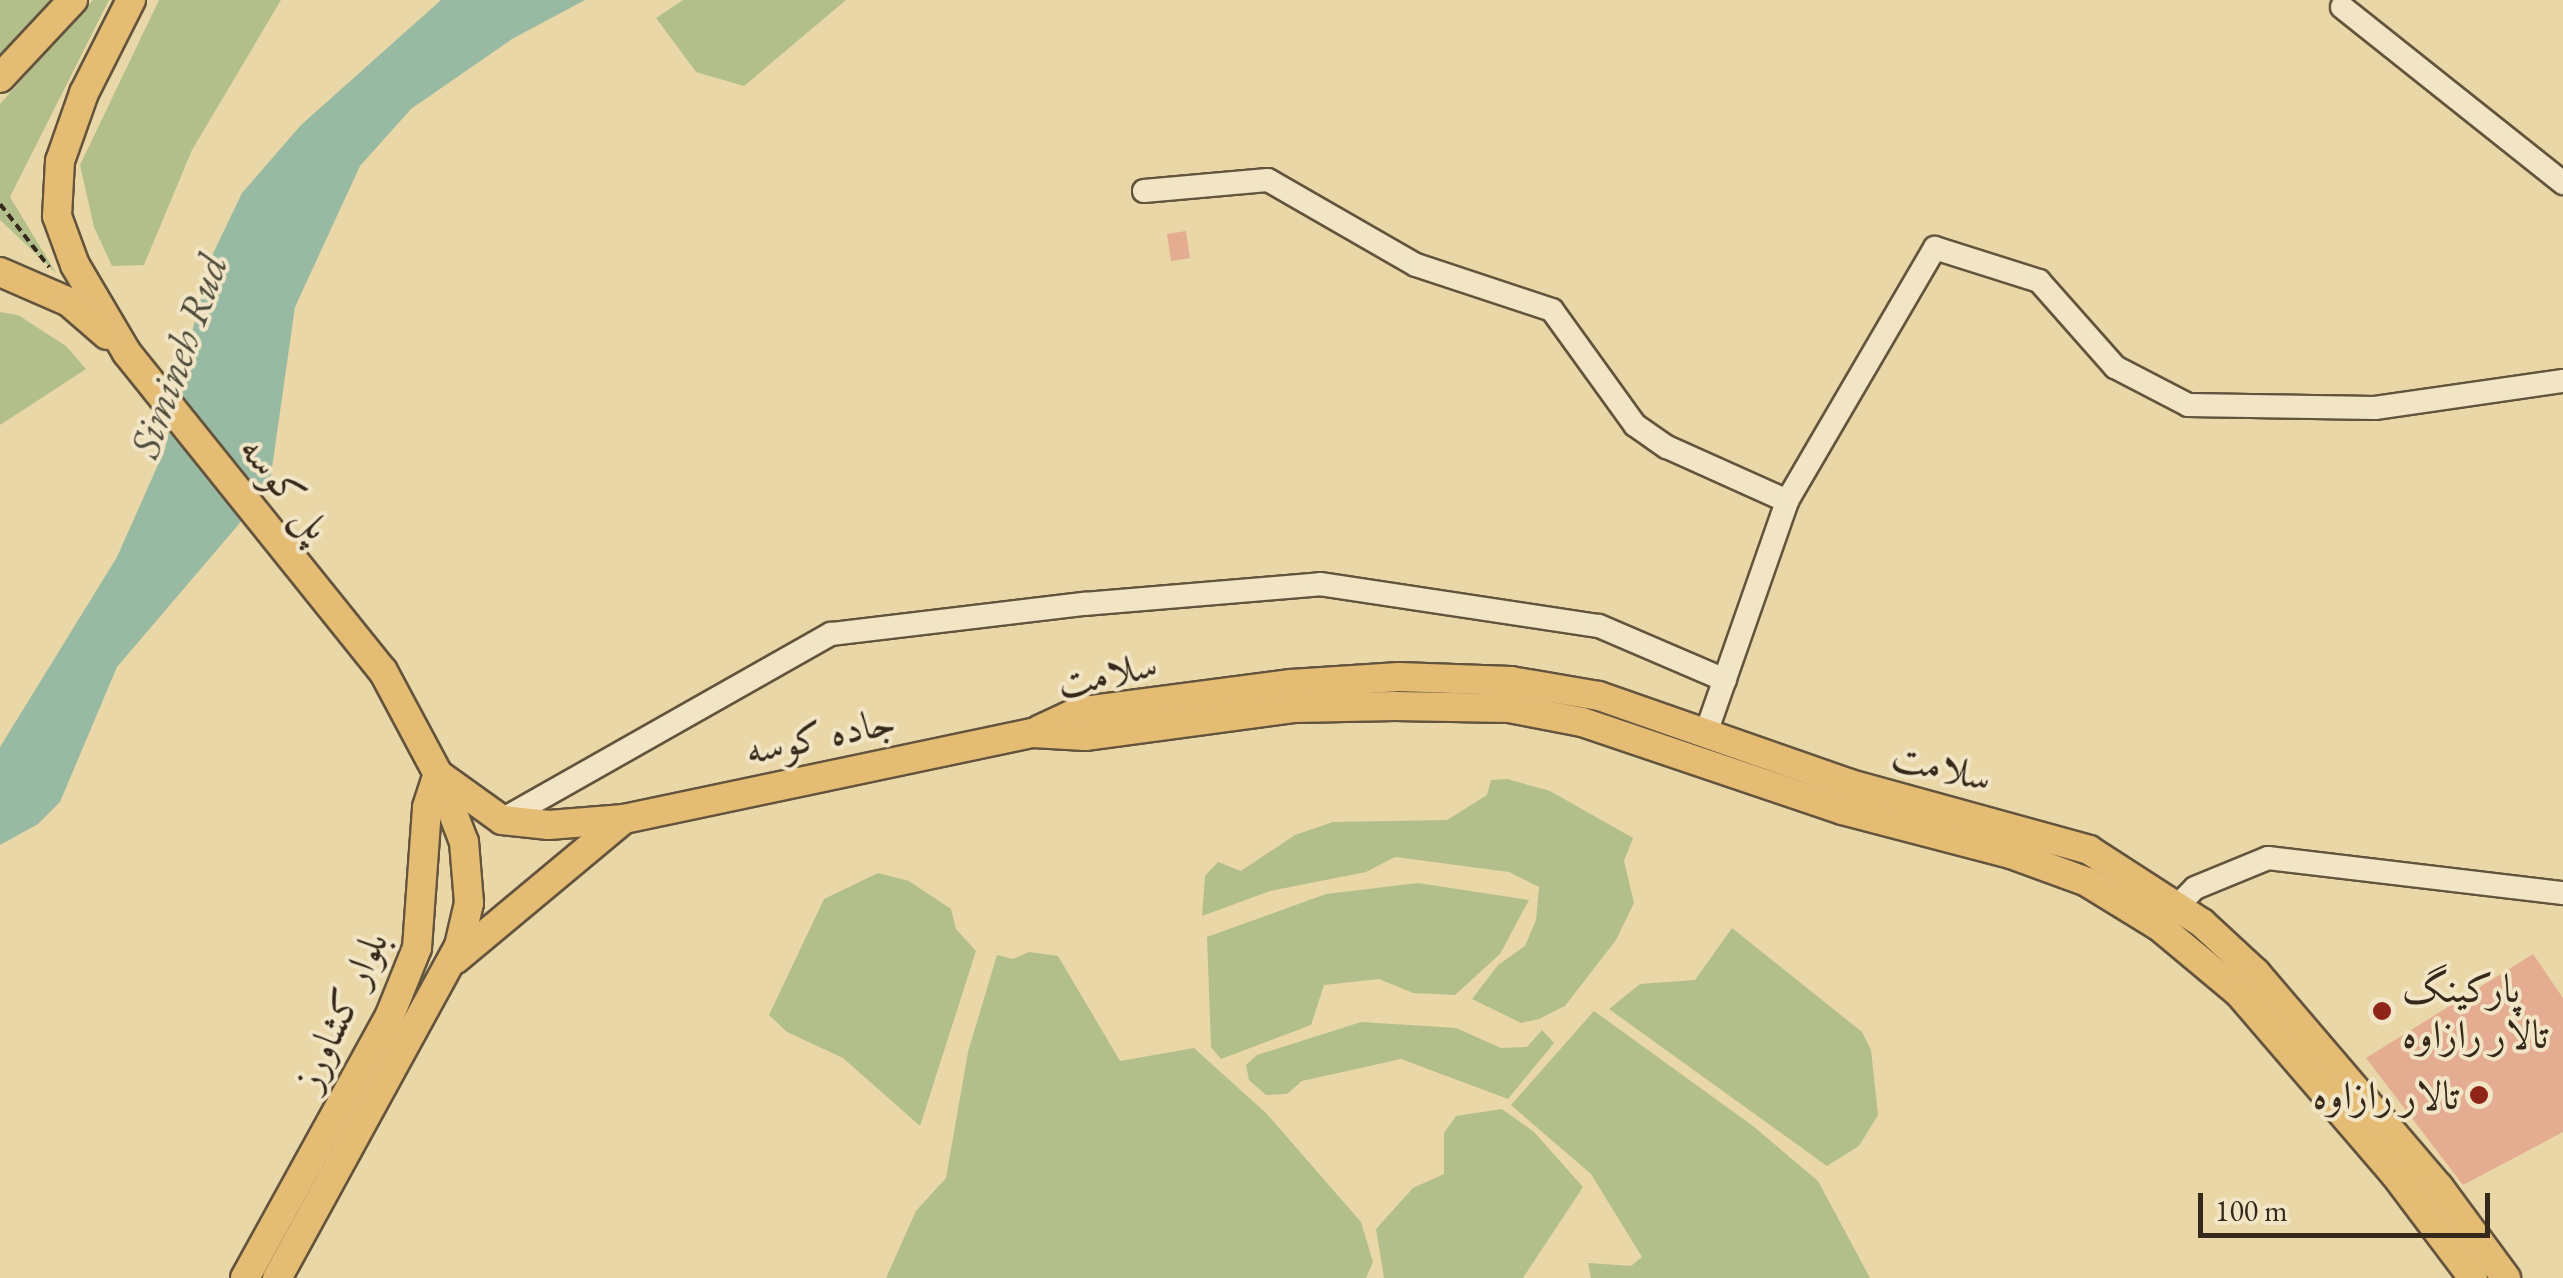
<!DOCTYPE html>
<html>
<head>
<meta charset="utf-8">
<style>
	body { margin:0 }
	#map { position:relative; width:2563px; height:1278px; overflow:hidden; background:#ead7a7; font-family:"EB Garamond",Amiri,serif }
	div>[style] { position:absolute }
	.green>* { inset:0; background:#b2bf8a }
	.water>* { inset:0; background:#99baa2 }
	.building>* { inset:0; background:#e4ad92 }
	.path>* { height:4px; margin-top:-2px; transform-origin:0; background:repeating-linear-gradient(90deg,#36281a 0 8px,transparent 0 13px) }
	.roads { filter:drop-shadow(2px 0 #63543d) drop-shadow(-2px 0 #63543d) drop-shadow(0 2px #63543d) drop-shadow(0 -2px #63543d) }
	.minor>* { height:22px; margin:-11px; padding:0 11px; transform-origin:11px; border-radius:11px; background:#f1e5c6 }
	.major>* { height:28px; margin:-14px; padding:0 14px; transform-origin:14px; border-radius:14px; background:#e5bc74 }
	.dots>* { width:28px; height:28px; translate:-50% -50%; box-sizing:border-box; border:5px solid #f1e5c6; border-radius:50% }
	span { translate:-50% -50%; white-space:nowrap; text-align:center; line-height:1.15; -webkit-text-stroke:8px #f1e5c6; paint-order:stroke }
	.street-label { font-size:40px; color:#36281a }
	.poi-label { font-size:40px; color:#36281a }
	.left { translate:0 -50%; text-align:left }
	.right { translate:-100% -50%; text-align:right }
	.water-label { font-size:42px; color:#4f4c3c; font-style:italic }
	.scale { position:absolute; left:2198px; top:1193px; width:292px; height:45px; box-sizing:border-box; border:5px solid #36281a; border-top:0; padding-left:12px; font-size:30px; line-height:35px; white-space:nowrap; color:#36281a; -webkit-text-stroke:8px #f1e5c6; paint-order:stroke }
</style>
</head>
<body>
<div id="map">
	<div class="green">
		<div style="clip-path:polygon(0 0,51px 0,0 57px)"></div>
		<div style="clip-path:polygon(93px 0,109px 0,10px 197px,56px 273px,0 220px,0 104px)"></div>
		<div style="clip-path:polygon(159px 0,281px 0,192px 150px,144px 265px,112px 266px,94px 227px,80px 165px)"></div>
		<div style="clip-path:polygon(683px 0,846px 0,744px 86px,696px 72px,656px 18px)"></div>
		<div style="clip-path:polygon(0 312px,18px 315px,66px 346px,86px 369px,0 425px)"></div>
		<div style="clip-path:polygon(1507px 779px,1550px 791px,1633px 838px,1624px 861px,1634px 903px,1616px 940px,1565px 1006px,1539px 1019px,1521px 1023px,1472px 999px,1498px 965px,1525px 946px,1536px 920px,1539px 887px,1509px 872px,1395px 857px,1366px 872px,1270px 891px,1202px 916px,1205px 876px,1218px 862px,1241px 871px,1295px 835px,1333px 822px,1447px 820px,1487px 795px,1491px 780px)"></div>
		<div style="clip-path:polygon(878px 873px,909px 881px,951px 909px,956px 929px,976px 951px,920px 1126px,843px 1058px,787px 1032px,769px 1015px,824px 899px)"></div>
		<div style="clip-path:polygon(1418px 883px,1529px 900px,1500px 954px,1455px 995px,1413px 993px,1379px 979px,1324px 985px,1311px 1025px,1221px 1059px,1211px 1047px,1207px 937px,1326px 894px)"></div>
		<div style="clip-path:polygon(1732px 928px,1862px 1032px,1871px 1050px,1878px 1115px,1859px 1146px,1827px 1166px,1609px 1009px,1640px 984px,1695px 980px)"></div>
		<div style="clip-path:polygon(1029px 952px,1058px 956px,1120px 1061px,1194px 1048px,1266px 1113px,1361px 1222px,1373px 1262px,1366px 1278px,886px 1278px,916px 1211px,946px 1178px,968px 1052px,997px 955px,1013px 959px)"></div>
		<div style="clip-path:polygon(1594px 1011px,1753px 1126px,1818px 1181px,1870px 1278px,1591px 1278px,1588px 1263px,1631px 1266px,1642px 1257px,1591px 1174px,1511px 1105px)"></div>
		<div style="clip-path:polygon(1361px 1022px,1456px 1028px,1501px 1048px,1527px 1047px,1542px 1030px,1554px 1043px,1508px 1099px,1401px 1059px,1302px 1081px,1287px 1094px,1266px 1095px,1249px 1080px,1246px 1065px,1257px 1055px)"></div>
		<div style="clip-path:polygon(1502px 1109px,1534px 1132px,1583px 1187px,1523px 1278px,1384px 1278px,1376px 1229px,1413px 1188px,1444px 1174px,1444px 1133px,1456px 1116px)"></div>
	</div>
	<div class="water">
		<div style="clip-path:polygon(441px 0,585px 0,512px 39px,411px 109px,360px 166px,295px 307px,271px 475px,239px 524px,117px 667px,60px 802px,38px 824px,0 845px,0 747px,117px 557px,165px 449px,208px 264px,242px 193px,301px 125px)"></div>
	</div>
	<div class="building">
		<div style="clip-path:polygon(1186px 231px,1190px 258px,1171px 261px,1167px 234px)"></div>
		<div style="clip-path:polygon(2533px 954px,2563px 998px,2563px 1132px,2463px 1185px,2366px 1058px)"></div>
	</div>
	<div class="path">
		<div style="left:0;top:204px;width:80px;rotate:52.1deg"></div>
	</div>
	<div class="roads">
		<div class="minor">
			<div style="left:2342px;top:7px;width:283px;rotate:38.5deg"></div>
			<div style="left:1144px;top:191px;width:124px;rotate:-5.1deg"></div>
			<div style="left:1268px;top:180px;width:171px;rotate:29.9deg"></div>
			<div style="left:1416px;top:265px;width:143px;rotate:18.3deg"></div>
			<div style="left:1552px;top:310px;width:142px;rotate:54.2deg"></div>
			<div style="left:1635px;top:425px;width:39px;rotate:35deg"></div>
			<div style="left:1667px;top:447px;width:132px;rotate:24.2deg"></div>
			<div style="left:1707px;top:730px;width:243px;rotate:-70.7deg"></div>
			<div style="left:1787px;top:501px;width:293px;rotate:-59.7deg"></div>
			<div style="left:1935px;top:248px;width:109px;rotate:17.6deg"></div>
			<div style="left:2039px;top:281px;width:115px;rotate:48.5deg"></div>
			<div style="left:2115px;top:367px;width:82px;rotate:27.5deg"></div>
			<div style="left:2188px;top:405px;width:187px;rotate:0.9deg"></div>
			<div style="left:2375px;top:408px;width:190px;rotate:-8.2deg"></div>
			<div style="left:502px;top:820px;width:378px;rotate:-29.5deg"></div>
			<div style="left:831px;top:634px;width:255px;rotate:-6.8deg"></div>
			<div style="left:1084px;top:604px;width:237px;rotate:-4.8deg"></div>
			<div style="left:1320px;top:584px;width:282px;rotate:8.6deg"></div>
			<div style="left:1599px;top:626px;width:137px;rotate:23.2deg"></div>
			<div style="left:2167px;top:917px;width:40px;rotate:-46deg"></div>
			<div style="left:2195px;top:888px;width:79px;rotate:-22.3deg"></div>
			<div style="left:2268px;top:858px;width:297px;rotate:6.8deg"></div>
		</div>
		<div class="major">
			<div style="left:131px;top:0;width:104px;rotate:116.8deg"></div>
			<div style="left:84px;top:93px;width:72px;rotate:109.4deg"></div>
			<div style="left:60px;top:161px;width:55px;rotate:93.1deg"></div>
			<div style="left:57px;top:216px;width:52px;rotate:69.8deg"></div>
			<div style="left:75px;top:265px;width:102px;rotate:59.4deg"></div>
			<div style="left:127px;top:353px;width:408px;rotate:51.2deg"></div>
			<div style="left:383px;top:671px;width:117px;rotate:61.9deg"></div>
			<div style="left:438px;top:774px;width:73px;rotate:69.1deg"></div>
			<div style="left:464px;top:842px;width:61px;rotate:85.3deg"></div>
			<div style="left:469px;top:903px;width:44px;rotate:103.1deg"></div>
			<div style="left:459px;top:946px;width:379px;rotate:118.7deg"></div>
			<div style="left:0;top:78px;width:107px;rotate:-46.9deg"></div>
			<div style="left:0;top:272px;width:75px;rotate:23.5deg"></div>
			<div style="left:69px;top:302px;width:50px;rotate:41deg"></div>
			<div style="left:1039px;top:730px;width:42px;rotate:-25.3deg"></div>
			<div style="left:1077px;top:712px;width:216px;rotate:-7.5deg"></div>
			<div style="left:1291px;top:684px;width:108px;rotate:-3.7deg"></div>
			<div style="left:1399px;top:677px;width:112px;rotate:2deg"></div>
			<div style="left:1511px;top:681px;width:89px;rotate:9.7deg"></div>
			<div style="left:1599px;top:696px;width:266px;rotate:19.3deg"></div>
			<div style="left:1850px;top:784px;width:248px;rotate:15.4deg"></div>
			<div style="left:2089px;top:850px;width:135px;rotate:32.9deg"></div>
			<div style="left:2202px;top:923px;width:74px;rotate:42.8deg"></div>
			<div style="left:2256px;top:973px;width:282px;rotate:49.5deg"></div>
			<div style="left:2439px;top:1187px;width:113px;rotate:53.6deg"></div>
			<div style="left:438px;top:774px;width:79px;rotate:35.7deg"></div>
			<div style="left:502px;top:820px;width:47px;rotate:6.1deg"></div>
			<div style="left:549px;top:825px;width:75px;rotate:-4.6deg"></div>
			<div style="left:624px;top:819px;width:418px;rotate:-11.9deg"></div>
			<div style="left:1033px;top:733px;width:52px;rotate:3.3deg"></div>
			<div style="left:1085px;top:736px;width:212px;rotate:-7.6deg"></div>
			<div style="left:1295px;top:708px;width:100px;rotate:-1.1deg"></div>
			<div style="left:1395px;top:706px;width:114px;rotate:1deg"></div>
			<div style="left:1509px;top:708px;width:74px;rotate:10.9deg"></div>
			<div style="left:1582px;top:722px;width:274px;rotate:18.7deg"></div>
			<div style="left:1842px;top:810px;width:175px;rotate:14.6deg"></div>
			<div style="left:2011px;top:854px;width:81px;rotate:20.2deg"></div>
			<div style="left:2087px;top:882px;width:86px;rotate:31.7deg"></div>
			<div style="left:2160px;top:927px;width:103px;rotate:39.9deg"></div>
			<div style="left:2239px;top:993px;width:238px;rotate:49.3deg"></div>
			<div style="left:2394px;top:1173px;width:131px;rotate:53deg"></div>
			<div style="left:456px;top:959px;width:219px;rotate:-39.8deg"></div>
			<div style="left:245px;top:1278px;width:300px;rotate:-61.1deg"></div>
			<div style="left:390px;top:1015px;width:72px;rotate:-68.1deg"></div>
			<div style="left:417px;top:948px;width:141px;rotate:-85.9deg"></div>
			<div style="left:427px;top:807px;width:35px;rotate:-72deg"></div>
		</div>
	</div>
	<div class="dots">
		<div style="left:2382px;top:1011px;background:#8f2418"></div>
		<div style="left:2479px;top:1095px;background:#8f2418"></div>
	</div>
	<div class="street-label">
		<span style="left:286px;top:487px;rotate:51deg">پل کوسه</span>
		<span style="left:1107px;top:673px;rotate:-12deg">سلامت</span>
		<span style="left:820px;top:735px;rotate:-12deg">جاده کوسه</span>
		<span style="left:1942px;top:766px;rotate:14deg">سلامت</span>
		<span style="left:340px;top:1010px;rotate:-65deg">بلوار کشاورز</span>
	</div>
	<div class="poi-label">
		<span class="left" style="left:2402px;top:1011px">پارکینگ<br>تالار رازاوه</span>
		<span class="right" style="left:2459px;top:1095px">تالار رازاوه</span>
	</div>
	<div class="water-label">
		<span style="left:179px;top:356px;rotate:-70deg">Simineh Rud</span>
	</div>
	<div class="scale">100 m</div>
</div>
</body>
</html>
